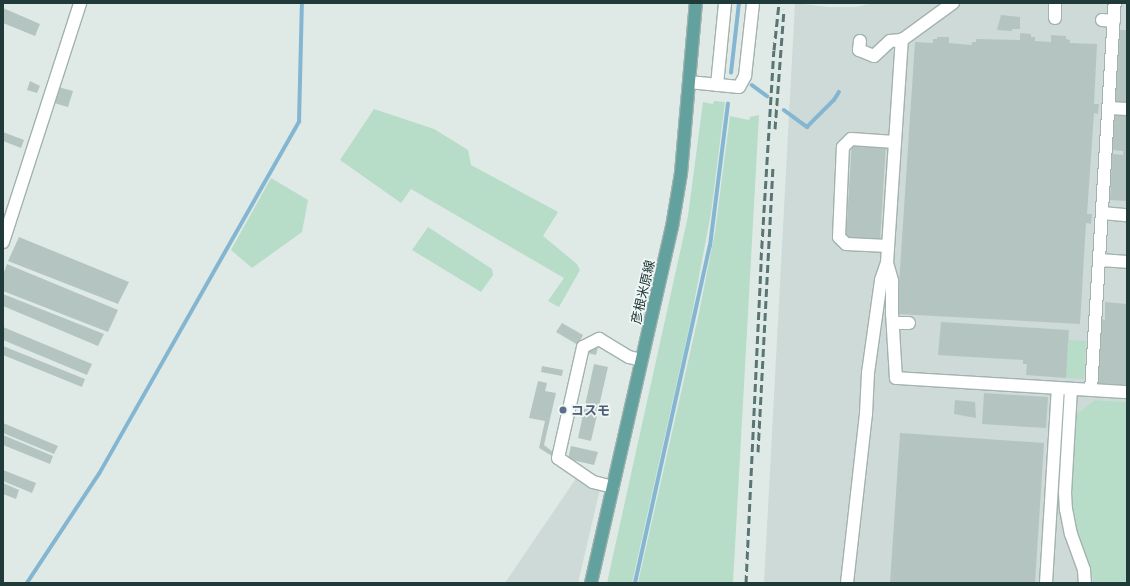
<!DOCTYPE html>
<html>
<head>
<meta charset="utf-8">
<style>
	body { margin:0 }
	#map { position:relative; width:1130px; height:586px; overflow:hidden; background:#dfeae7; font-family:Barlow,"Noto Sans JP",sans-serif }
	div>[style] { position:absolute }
	.built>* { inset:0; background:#cddad7 }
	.green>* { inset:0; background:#b7dcc8 }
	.stream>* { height:3.5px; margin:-1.75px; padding:0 1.75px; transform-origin:1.75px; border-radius:1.75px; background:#85b6d1 }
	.building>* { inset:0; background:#b4c5c1 }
	.roads { filter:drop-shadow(1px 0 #a2b2af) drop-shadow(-1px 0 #a2b2af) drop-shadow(0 1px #a2b2af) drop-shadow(0 -1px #a2b2af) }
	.minor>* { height:12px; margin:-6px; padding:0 6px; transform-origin:6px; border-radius:6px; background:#fff }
	.major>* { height:12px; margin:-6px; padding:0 6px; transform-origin:6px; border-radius:6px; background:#62a19d }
	.rail>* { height:3px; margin-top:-1.5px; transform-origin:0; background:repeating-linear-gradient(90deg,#5a7674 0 8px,transparent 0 12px) }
	.dots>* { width:11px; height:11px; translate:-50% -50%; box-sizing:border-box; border:2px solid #eff7f5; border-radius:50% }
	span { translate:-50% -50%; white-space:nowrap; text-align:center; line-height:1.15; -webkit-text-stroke:3.5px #eff7f5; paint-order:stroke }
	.street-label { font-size:13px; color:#203a39 }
	.service-label { font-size:13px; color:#4e5e75; font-weight:700 }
	.left { translate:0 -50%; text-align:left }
	.frame { position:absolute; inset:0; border:4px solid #203a39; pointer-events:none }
</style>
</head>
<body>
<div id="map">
	<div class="built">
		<div style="clip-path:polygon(795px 3px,828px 7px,856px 7px,873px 3px,1127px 3px,1127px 402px,1095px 400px,1076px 414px,1072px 491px,1074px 524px,1093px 577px,1092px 583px,764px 583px)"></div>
		<div style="clip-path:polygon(577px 477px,600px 489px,578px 583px,505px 583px)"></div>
	</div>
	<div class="green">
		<div style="clip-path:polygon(714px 101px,725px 102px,711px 213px,691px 319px,632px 583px,607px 583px,688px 216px,703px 102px,713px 104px)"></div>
		<div style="clip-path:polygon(374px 109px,434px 129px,468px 150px,471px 165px,558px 212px,543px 236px,577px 264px,580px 270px,559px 307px,548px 301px,564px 278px,411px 189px,401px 203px,340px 160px)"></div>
		<div style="clip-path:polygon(759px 115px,733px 583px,638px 583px,699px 313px,715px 232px,730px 116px,749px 120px,750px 117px)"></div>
		<div style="clip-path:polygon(271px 178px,308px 200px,302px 232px,252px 268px,231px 250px)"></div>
		<div style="clip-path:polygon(428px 227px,492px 269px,493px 275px,481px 292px,412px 250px)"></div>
		<div style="clip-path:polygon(1069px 340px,1086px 341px,1084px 379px,1066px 378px)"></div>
		<div style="clip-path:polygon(1095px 400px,1127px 402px,1127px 583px,1092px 583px,1093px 577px,1074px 524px,1072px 491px,1076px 414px)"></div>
	</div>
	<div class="stream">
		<div style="left:731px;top:73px;width:70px;rotate:-83.5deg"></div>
		<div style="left:752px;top:85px;width:19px;rotate:36deg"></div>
		<div style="left:784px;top:110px;width:29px;rotate:36deg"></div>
		<div style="left:807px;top:127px;width:38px;rotate:-45deg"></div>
		<div style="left:834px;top:100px;width:9px;rotate:-58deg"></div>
		<div style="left:27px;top:583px;width:131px;rotate:-56.6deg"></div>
		<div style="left:99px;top:474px;width:405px;rotate:-60.4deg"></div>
		<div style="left:299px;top:122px;width:119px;rotate:-88.6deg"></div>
		<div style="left:635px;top:583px;width:345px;rotate:-77.5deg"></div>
		<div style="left:710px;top:246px;width:143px;rotate:-82.8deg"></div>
	</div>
	<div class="building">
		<div style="clip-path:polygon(3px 8px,40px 24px,35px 36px,3px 23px)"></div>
		<div style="clip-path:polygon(1001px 15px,1020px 17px,1020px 29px,1012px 29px,1012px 31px,997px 30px)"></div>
		<div style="clip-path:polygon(1120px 30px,1127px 30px,1127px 105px,1115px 104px)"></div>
		<div style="clip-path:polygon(1020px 33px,1031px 34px,1031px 37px,1035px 37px,1035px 41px,1051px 42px,1051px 35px,1066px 36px,1066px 39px,1070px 40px,1070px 43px,1097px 44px,1094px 104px,1099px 104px,1098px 114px,1094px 113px,1087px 214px,1092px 214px,1091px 224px,1086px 223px,1080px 324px,897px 314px,915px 42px,933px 43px,933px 39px,937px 39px,937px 37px,949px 37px,949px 43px,972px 45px,972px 42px,976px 42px,976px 39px,1020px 40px)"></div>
		<div style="clip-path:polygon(30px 81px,40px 86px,37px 93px,27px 90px)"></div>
		<div style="clip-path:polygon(58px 87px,73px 91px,68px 107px,54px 103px)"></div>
		<div style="clip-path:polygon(1115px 112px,1127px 113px,1127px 201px,1110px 200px,1112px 154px,1123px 155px,1123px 151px,1112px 150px)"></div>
		<div style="clip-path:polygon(3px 132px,24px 140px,21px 148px,3px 141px)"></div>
		<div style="clip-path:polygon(852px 141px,886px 143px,880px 240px,846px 237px)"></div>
		<div style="clip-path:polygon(19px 237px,129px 282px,118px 304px,8px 261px)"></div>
		<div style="clip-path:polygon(7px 264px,118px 310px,108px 332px,3px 291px,3px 275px)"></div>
		<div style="clip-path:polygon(3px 294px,104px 334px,98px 346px,3px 306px)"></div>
		<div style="clip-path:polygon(1105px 302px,1127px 304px,1127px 386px,1098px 384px,1102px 319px,1105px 320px)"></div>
		<div style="clip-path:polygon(941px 322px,1069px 330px,1066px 378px,1026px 375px,1027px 364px,1023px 364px,1023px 360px,938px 355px)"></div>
		<div style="clip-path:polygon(562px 323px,583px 335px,578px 345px,556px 332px)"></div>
		<div style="clip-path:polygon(3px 327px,92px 364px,87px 375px,3px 340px)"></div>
		<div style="clip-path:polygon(3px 346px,85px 379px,82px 387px,3px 355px)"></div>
		<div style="clip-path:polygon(594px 347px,598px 347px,596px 355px,587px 353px,587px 349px)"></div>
		<div style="clip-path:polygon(594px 364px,608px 367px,591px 441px,578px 438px)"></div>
		<div style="clip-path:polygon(542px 366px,563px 370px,562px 376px,541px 372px)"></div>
		<div style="clip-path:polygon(538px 381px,547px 383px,545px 391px,556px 393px,544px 445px,553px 452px,552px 456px,539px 448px,545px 421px,529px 418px)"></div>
		<div style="clip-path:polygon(984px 393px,1048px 397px,1046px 428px,982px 424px)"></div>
		<div style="clip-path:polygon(955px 400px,975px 402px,976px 418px,954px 414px)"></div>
		<div style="clip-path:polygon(3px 423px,58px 446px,54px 454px,3px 433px)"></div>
		<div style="clip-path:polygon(900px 433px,1044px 443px,1035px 583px,890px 583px)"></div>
		<div style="clip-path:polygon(3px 435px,53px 456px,50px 464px,3px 445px)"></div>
		<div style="clip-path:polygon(571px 446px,598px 452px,594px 465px,568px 459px)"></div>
		<div style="clip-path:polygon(3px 470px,36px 483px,32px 493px,3px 481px)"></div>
		<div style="clip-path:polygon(3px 483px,19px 490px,16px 499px,3px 494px)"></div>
	</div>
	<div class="roads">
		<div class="minor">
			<div style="left:1055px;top:18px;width:15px;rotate:-90deg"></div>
			<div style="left:1102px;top:20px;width:12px;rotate:5deg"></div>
			<div style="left:860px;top:41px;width:9px;rotate:96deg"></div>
			<div style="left:859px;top:50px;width:16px;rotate:22deg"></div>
			<div style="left:874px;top:56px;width:22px;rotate:-43deg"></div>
			<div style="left:890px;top:41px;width:12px;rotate:-5deg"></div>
			<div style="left:902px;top:40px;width:63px;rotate:-36deg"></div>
			<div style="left:689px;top:82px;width:50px;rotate:5.7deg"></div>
			<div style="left:739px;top:87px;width:13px;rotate:-61deg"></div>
			<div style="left:745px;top:76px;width:73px;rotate:-83.7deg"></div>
			<div style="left:717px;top:85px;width:82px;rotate:-84.4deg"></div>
			<div style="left:1109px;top:108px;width:18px;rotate:3deg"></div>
			<div style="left:1102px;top:213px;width:25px;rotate:5deg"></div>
			<div style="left:3px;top:242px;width:251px;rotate:-72.1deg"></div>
			<div style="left:888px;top:246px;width:42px;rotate:-177.3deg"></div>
			<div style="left:846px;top:244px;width:10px;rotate:-135deg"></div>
			<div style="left:839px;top:237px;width:90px;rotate:-87.5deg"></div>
			<div style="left:843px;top:147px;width:11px;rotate:-45deg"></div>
			<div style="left:851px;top:139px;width:44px;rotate:3.9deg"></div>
			<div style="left:1100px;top:260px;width:27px;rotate:4deg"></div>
			<div style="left:887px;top:263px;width:19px;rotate:74deg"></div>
			<div style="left:892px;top:281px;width:32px;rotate:90deg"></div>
			<div style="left:892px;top:313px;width:65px;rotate:86.5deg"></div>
			<div style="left:896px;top:378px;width:231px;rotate:3.5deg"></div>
			<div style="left:893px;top:323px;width:16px"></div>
			<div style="left:1071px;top:389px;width:103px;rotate:93.3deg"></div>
			<div style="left:1065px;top:492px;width:17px;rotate:87deg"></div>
			<div style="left:1066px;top:509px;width:25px;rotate:79deg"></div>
			<div style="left:1071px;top:534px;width:38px;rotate:70deg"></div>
			<div style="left:1084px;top:570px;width:13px;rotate:86deg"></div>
			<div style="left:1091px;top:390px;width:388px;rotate:-86.5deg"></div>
			<div style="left:613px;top:487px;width:21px;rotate:-166deg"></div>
			<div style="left:593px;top:482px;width:42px;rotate:-145.6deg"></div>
			<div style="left:558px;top:458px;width:114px;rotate:-77.3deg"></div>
			<div style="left:583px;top:347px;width:18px;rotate:-27deg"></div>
			<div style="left:599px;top:339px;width:35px;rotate:31deg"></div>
			<div style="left:629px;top:357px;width:12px;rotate:14deg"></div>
			<div style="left:847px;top:583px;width:170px;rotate:-83.6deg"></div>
			<div style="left:866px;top:414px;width:41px;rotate:-87.2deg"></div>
			<div style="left:868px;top:373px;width:94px;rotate:-82deg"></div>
			<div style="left:881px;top:280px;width:18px;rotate:-71deg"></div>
			<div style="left:887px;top:263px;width:224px;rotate:-86.2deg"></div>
			<div style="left:1046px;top:583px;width:195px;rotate:-86.5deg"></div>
		</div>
		<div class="major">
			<div style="left:591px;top:583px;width:365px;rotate:-77.2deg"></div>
			<div style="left:672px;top:227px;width:55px;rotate:-80.5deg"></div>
			<div style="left:681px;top:173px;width:171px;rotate:-85deg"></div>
		</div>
	</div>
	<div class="rail">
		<div style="left:775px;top:129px;width:120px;rotate:-85.7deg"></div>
		<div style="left:758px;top:452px;width:287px;rotate:-87deg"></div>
		<div style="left:746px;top:583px;width:323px;rotate:-87.3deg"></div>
		<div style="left:761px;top:260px;width:210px;rotate:-86.5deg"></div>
		<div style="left:774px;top:50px;width:47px;rotate:-83.9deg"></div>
	</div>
	<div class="dots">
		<div style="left:563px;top:410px;background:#5c6f8a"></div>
	</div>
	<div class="street-label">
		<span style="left:643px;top:292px;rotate:-77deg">彦根米原線</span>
	</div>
	<div class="service-label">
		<span class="left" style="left:571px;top:410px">コスモ</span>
	</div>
	<div class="frame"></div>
</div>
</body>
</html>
